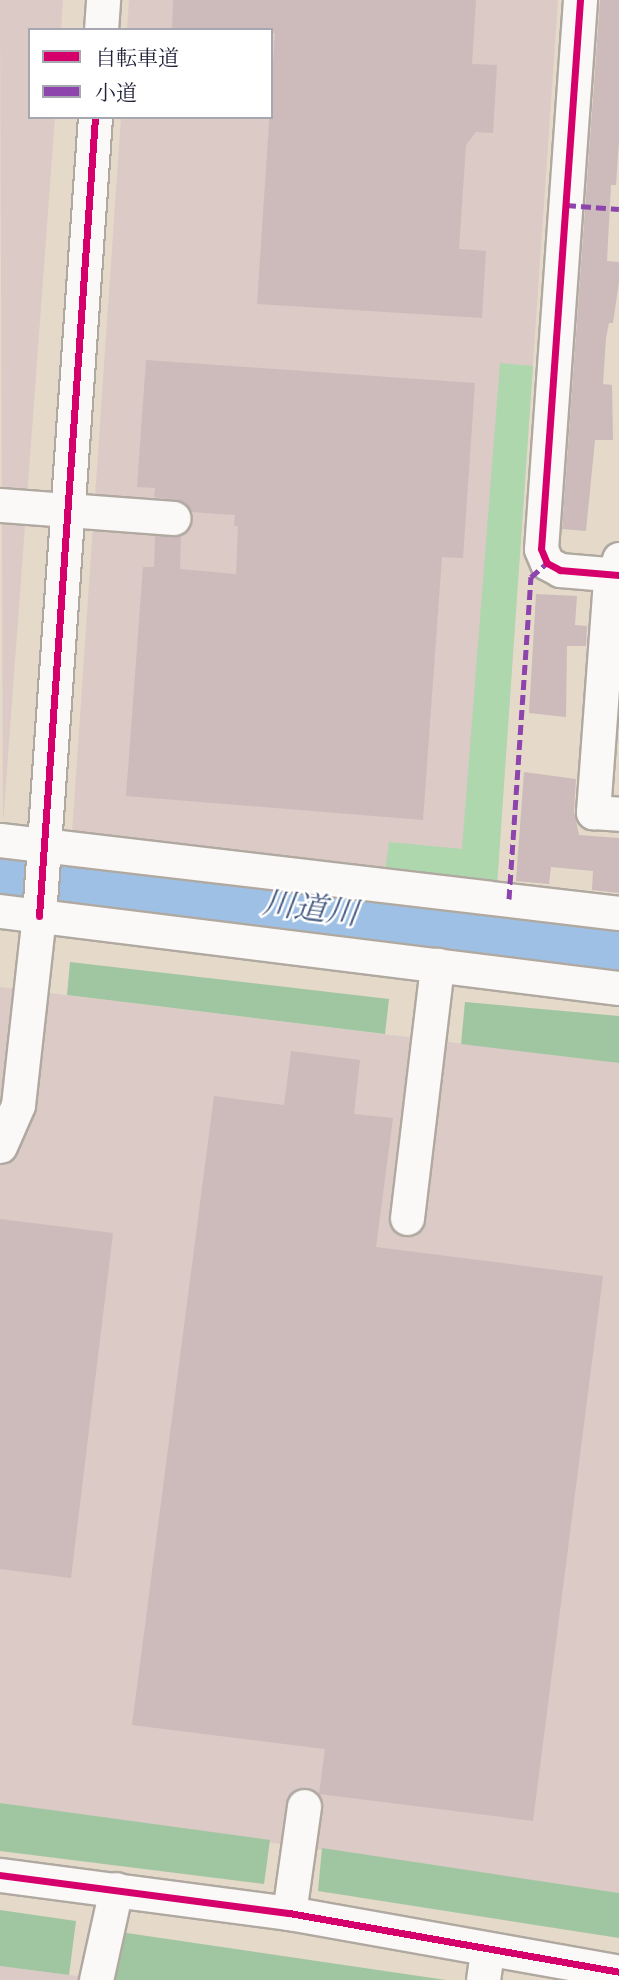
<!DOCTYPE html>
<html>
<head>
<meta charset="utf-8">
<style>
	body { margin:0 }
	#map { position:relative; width:619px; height:1980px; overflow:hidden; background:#e5d9c9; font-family:"IM FELL DW Pica","Noto Serif JP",serif }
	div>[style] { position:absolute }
	.industrial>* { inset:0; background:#dbcac6 }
	.green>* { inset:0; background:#aed7ae }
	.forest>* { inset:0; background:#a0c6a1 }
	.river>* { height:46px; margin:-23px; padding:0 23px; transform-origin:23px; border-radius:23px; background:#9ec0e4 }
	.building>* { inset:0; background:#ccbbba }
	.roads { filter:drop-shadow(2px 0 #b0a9a1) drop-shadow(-2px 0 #b0a9a1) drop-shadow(0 2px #b0a9a1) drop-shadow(0 -2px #b0a9a1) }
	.minor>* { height:33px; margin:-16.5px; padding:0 16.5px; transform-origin:16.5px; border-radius:16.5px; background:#fbf9f7 }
	.quiet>* { height:5px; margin-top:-2.5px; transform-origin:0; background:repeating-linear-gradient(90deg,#8e44ad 0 10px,transparent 0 15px) }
	.cycleway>* { height:7px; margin:-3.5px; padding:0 3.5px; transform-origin:3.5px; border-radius:3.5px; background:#d6006c }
	span { translate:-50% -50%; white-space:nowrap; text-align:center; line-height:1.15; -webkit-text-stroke:5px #fff; paint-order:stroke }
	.water-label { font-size:32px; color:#485d83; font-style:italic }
	.legend { position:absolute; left:28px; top:28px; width:245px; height:91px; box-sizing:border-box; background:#fff; border:2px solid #a7a7b1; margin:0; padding:9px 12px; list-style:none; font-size:21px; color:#22223b }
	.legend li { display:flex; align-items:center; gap:14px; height:35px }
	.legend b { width:35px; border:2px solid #a7a7b1 }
</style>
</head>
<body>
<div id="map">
	<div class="industrial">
		<div style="clip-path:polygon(0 0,63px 0,61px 30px,30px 30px,30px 117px,55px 117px,3px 824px)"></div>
		<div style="clip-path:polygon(129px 0,558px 0,497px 885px,72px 833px,121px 117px,271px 117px,271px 30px,127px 30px)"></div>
		<div style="clip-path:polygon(0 987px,619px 1063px,619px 1893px,0 1803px)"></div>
		<div style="clip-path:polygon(0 1966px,69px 1975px,107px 1980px,0 1980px)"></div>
	</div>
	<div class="green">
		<div style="clip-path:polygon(500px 363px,533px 366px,497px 885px,385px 871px,389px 842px,462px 849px)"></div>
	</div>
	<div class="forest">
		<div style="clip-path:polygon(70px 962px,389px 999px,385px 1034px,67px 995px)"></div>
		<div style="clip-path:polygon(465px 1002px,619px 1016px,619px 1063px,461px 1044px)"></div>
		<div style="clip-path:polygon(0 1803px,270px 1840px,264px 1884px,0 1851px)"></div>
		<div style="clip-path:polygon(322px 1848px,619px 1893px,619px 1938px,318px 1891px)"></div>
		<div style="clip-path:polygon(0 1910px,76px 1921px,69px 1975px,0 1966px)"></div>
		<div style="clip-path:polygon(120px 1932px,446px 1980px,111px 1980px)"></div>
	</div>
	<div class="river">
		<div style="left:0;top:872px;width:624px;rotate:6.91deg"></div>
	</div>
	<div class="building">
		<div style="clip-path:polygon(173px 0,476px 0,472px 64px,497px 65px,493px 133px,476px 132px,466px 145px,459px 249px,486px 251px,482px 318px,257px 304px,275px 33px,172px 30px)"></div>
		<div style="clip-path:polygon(600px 0,619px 0,619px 140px,616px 185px,611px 185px,607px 261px,619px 262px,619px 282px,613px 323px,609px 323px,606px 338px,603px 384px,612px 385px,613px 440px,595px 440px,586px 531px,562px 529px)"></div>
		<div style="clip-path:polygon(146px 360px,475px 383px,463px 558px,442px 557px,423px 820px,126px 796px,143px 567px,154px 567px,155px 536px,181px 536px,180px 569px,236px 574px,238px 526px,234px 526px,235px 515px,192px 512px,184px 502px,154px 497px,155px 488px,137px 487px)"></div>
		<div style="clip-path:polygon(536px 594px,577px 596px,575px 625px,587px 626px,586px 646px,567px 646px,566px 717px,529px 713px)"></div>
		<div style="clip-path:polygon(524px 772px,576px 779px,574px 811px,579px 835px,619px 838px,619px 893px,592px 890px,593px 871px,551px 867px,549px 884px,516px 881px)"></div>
		<div style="clip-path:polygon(291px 1051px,360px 1060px,354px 1114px,393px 1118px,376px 1247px,603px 1276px,533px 1821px,319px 1794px,325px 1749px,132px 1725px,214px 1096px,284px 1105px)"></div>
		<div style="clip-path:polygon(0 1219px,113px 1233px,71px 1578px,0 1569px)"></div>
	</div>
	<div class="roads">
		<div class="minor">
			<div style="left:580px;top:0;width:550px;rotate:94.06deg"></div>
			<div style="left:541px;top:549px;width:15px;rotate:67deg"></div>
			<div style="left:547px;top:563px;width:15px;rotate:28deg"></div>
			<div style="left:560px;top:570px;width:59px;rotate:4.8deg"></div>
			<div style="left:101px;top:30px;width:30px;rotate:-86deg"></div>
			<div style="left:0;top:505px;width:174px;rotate:4.3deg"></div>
			<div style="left:619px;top:559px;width:36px;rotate:106deg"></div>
			<div style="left:609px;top:594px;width:219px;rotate:94.2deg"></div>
			<div style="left:593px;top:812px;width:26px;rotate:4deg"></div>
			<div style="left:0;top:840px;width:623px;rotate:6.73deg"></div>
			<div style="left:0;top:911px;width:624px;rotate:7.09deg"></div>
			<div style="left:0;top:1146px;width:45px;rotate:-66.3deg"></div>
			<div style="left:18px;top:1105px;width:190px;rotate:-83.7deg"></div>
			<div style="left:39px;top:916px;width:801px;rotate:-85.99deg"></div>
			<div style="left:407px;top:1218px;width:255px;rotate:-83.2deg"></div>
			<div style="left:0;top:1875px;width:291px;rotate:7.5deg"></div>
			<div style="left:289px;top:1913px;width:335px;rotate:10.1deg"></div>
			<div style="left:289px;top:1913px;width:108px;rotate:-82deg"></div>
			<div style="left:96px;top:1980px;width:93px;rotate:-77.6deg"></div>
			<div style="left:483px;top:1980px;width:28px;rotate:-82deg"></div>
		</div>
	</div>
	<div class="quiet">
		<div style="left:566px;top:205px;width:53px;rotate:4.3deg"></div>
		<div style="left:509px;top:899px;width:323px;rotate:-86.1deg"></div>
		<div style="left:531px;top:577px;width:21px;rotate:-41deg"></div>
	</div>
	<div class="cycleway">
		<div style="left:580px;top:0;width:550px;rotate:94.06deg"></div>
		<div style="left:541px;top:549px;width:15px;rotate:67deg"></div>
		<div style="left:547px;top:563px;width:15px;rotate:28deg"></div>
		<div style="left:560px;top:570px;width:59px;rotate:4.8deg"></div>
		<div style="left:39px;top:916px;width:801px;rotate:-85.99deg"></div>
		<div style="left:0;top:1875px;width:291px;rotate:7.5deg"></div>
		<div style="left:289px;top:1913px;width:335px;rotate:10.1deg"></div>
	</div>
	<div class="water-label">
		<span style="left:310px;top:910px;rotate:7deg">川道川</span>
	</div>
	<ul class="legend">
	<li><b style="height:9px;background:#d6006c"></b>自転車道</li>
	<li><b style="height:9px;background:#8e44ad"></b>小道</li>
	</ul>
</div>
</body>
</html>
